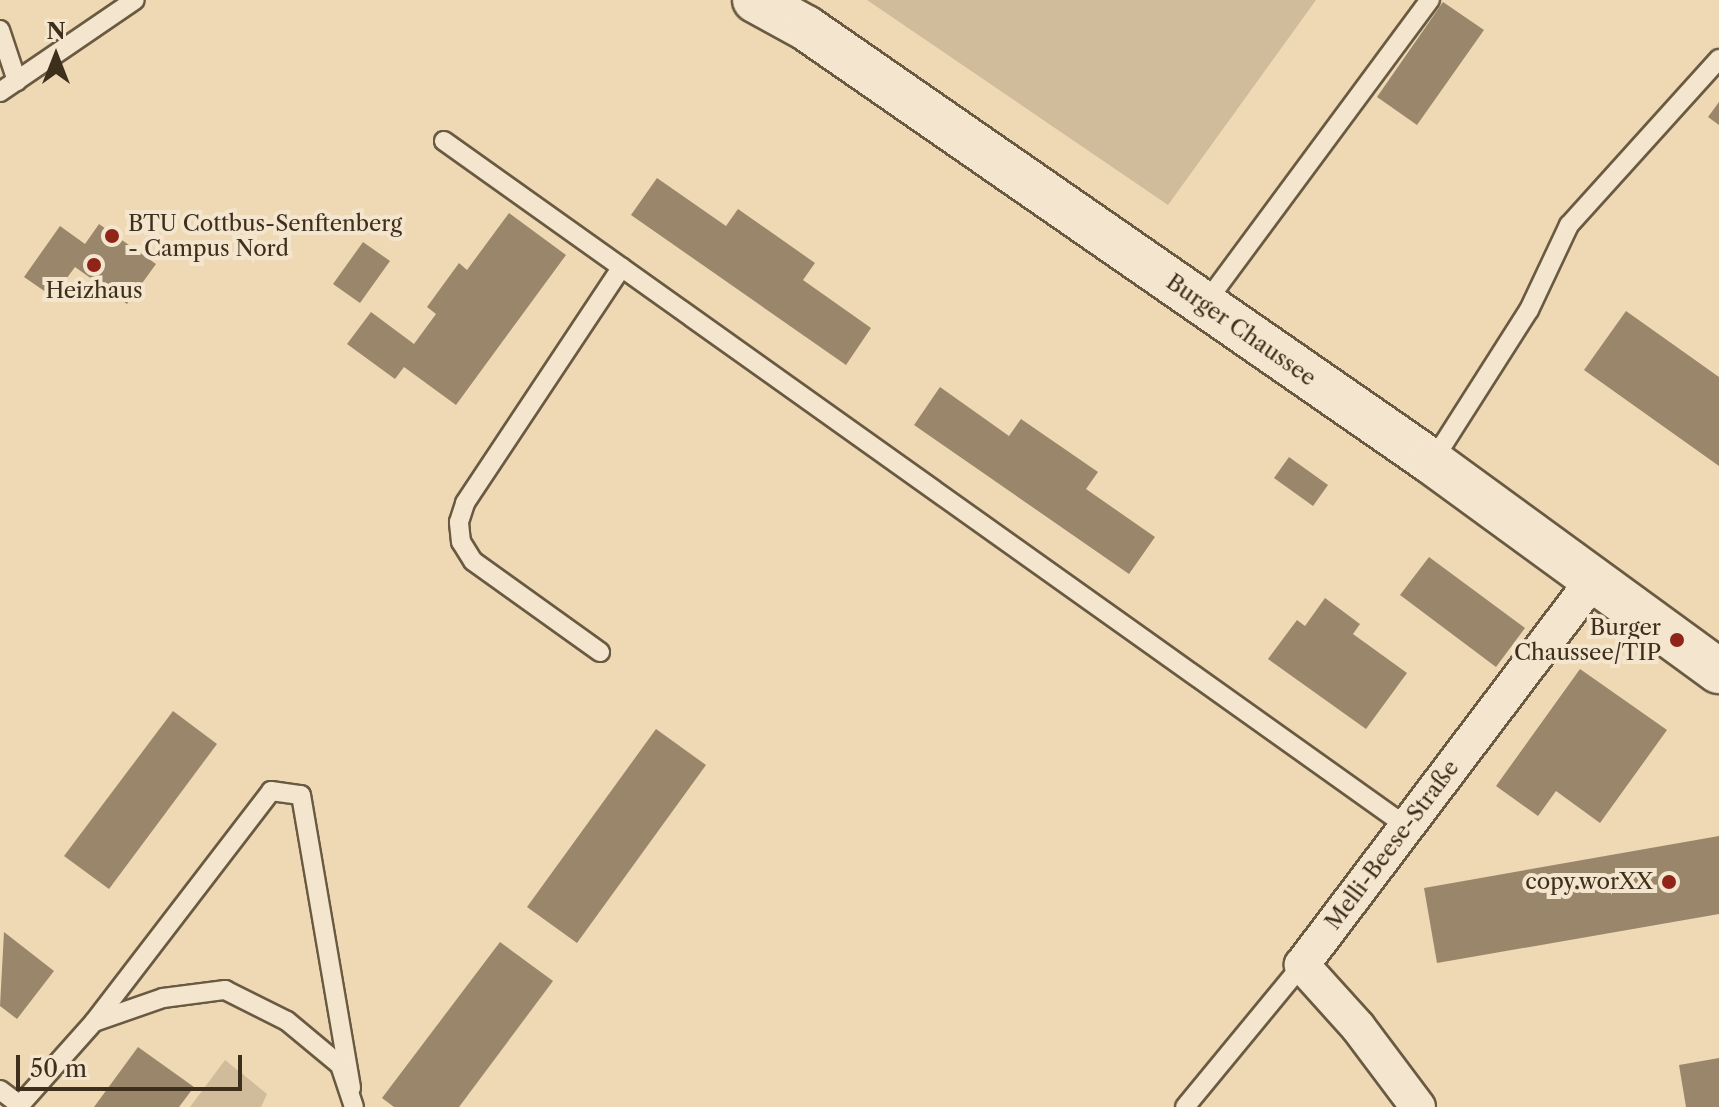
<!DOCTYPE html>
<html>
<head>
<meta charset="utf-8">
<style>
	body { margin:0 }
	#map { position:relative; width:1719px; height:1107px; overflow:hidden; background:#eed9b4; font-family:"Libre Caslon Text",serif }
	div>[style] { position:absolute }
	.green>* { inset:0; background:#d0bc9a }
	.building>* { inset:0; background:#9a876b }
	.roads { filter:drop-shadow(2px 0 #6a5a42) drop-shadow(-2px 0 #6a5a42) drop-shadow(0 2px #6a5a42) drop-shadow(0 -2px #6a5a42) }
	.service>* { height:18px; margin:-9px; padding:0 9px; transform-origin:9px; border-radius:9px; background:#f4e6ce }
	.minor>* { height:34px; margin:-17px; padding:0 17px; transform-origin:17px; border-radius:17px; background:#f4e6ce }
	.secondary>* { height:44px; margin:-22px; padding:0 22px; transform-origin:22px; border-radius:22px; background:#f4e6ce }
	.dots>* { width:22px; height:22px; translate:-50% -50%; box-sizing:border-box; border:4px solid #f4e6ce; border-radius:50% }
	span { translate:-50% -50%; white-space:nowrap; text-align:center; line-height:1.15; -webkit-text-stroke:8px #f4e6ce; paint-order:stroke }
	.poi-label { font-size:22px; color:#3e2f1c }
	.left { translate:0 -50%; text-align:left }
	.right { translate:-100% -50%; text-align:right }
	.street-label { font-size:22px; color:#3e2f1c }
	.north { position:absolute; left:16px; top:16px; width:80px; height:80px; -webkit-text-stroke:6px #f4e6ce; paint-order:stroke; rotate:0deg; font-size:22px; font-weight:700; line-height:32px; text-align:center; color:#3e2f1c }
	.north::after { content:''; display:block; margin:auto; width:28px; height:36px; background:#3e2f1c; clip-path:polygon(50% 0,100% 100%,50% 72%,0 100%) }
	.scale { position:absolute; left:16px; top:1055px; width:226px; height:36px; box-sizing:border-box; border:4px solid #3e2f1c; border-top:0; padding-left:10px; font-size:24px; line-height:28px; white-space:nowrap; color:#3e2f1c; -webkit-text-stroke:6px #f4e6ce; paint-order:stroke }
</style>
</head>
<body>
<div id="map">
	<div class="green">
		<div style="clip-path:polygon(867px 0,1316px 0,1168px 205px)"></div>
		<div style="clip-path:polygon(225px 1060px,267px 1094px,261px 1107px,190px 1107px)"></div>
	</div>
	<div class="building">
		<div style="clip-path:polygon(1443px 2px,1484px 30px,1417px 125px,1377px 97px)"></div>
		<div style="clip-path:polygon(1719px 102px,1719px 125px,1708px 117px)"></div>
		<div style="clip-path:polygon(657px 178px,726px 226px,738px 209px,815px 263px,803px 280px,871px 328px,846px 365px,631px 215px)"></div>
		<div style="clip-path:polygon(509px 213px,566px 255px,456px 405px,404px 367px,395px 379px,347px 344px,371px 312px,414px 344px,436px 314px,427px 307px,459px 263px,467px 270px)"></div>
		<div style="clip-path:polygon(99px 224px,156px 264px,127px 304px,75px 267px,53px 297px,24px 277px,60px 226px,85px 244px)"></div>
		<div style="clip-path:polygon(363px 242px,390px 261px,360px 303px,333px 284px)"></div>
		<div style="clip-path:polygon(1626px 311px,1719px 377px,1719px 466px,1584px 370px)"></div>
		<div style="clip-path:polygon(940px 387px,1009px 436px,1021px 419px,1098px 472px,1086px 489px,1155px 537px,1129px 574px,914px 425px)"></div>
		<div style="clip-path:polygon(1289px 457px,1328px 485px,1313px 506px,1274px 478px)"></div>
		<div style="clip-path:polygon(1429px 557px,1525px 628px,1496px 667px,1400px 595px)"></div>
		<div style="clip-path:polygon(1325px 598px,1360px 624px,1353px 634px,1407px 673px,1366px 729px,1268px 659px,1297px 620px,1305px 626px)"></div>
		<div style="clip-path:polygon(1580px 669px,1667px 730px,1600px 823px,1556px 791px,1538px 816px,1496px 786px)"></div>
		<div style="clip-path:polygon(173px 711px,217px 744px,109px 889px,64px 856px)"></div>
		<div style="clip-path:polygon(656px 729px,706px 765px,577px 943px,527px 907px)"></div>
		<div style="clip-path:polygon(1719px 836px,1719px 914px,1437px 963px,1424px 888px)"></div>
		<div style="clip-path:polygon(4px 932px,54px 971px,17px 1019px,0 1006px)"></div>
		<div style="clip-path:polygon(500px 942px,553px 981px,459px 1107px,394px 1107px,382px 1098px)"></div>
		<div style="clip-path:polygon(138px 1047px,194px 1087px,179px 1107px,94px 1107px)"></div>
		<div style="clip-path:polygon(1719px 1058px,1719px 1107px,1686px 1107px,1679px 1065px)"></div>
	</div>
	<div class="roads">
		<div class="service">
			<div style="left:0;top:30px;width:54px;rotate:71.6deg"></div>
			<div style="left:0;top:92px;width:163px;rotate:-34.3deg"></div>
			<div style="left:444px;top:141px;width:1181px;rotate:35.45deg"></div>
			<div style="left:1204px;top:305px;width:380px;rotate:-53.5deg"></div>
			<div style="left:1432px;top:462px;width:180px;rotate:-57.5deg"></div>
			<div style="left:1529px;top:310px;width:94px;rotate:-64.8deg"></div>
			<div style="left:1569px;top:225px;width:224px;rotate:-47.9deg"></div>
			<div style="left:600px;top:652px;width:156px;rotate:-144.4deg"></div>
			<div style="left:473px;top:561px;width:22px;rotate:-122deg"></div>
			<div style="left:461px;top:542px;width:20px;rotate:-96deg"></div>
			<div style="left:459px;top:522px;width:20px;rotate:-72deg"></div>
			<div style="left:465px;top:503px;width:283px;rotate:-56.4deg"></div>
			<div style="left:94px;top:1022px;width:291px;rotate:-52.5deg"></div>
			<div style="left:271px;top:791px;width:30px;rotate:8deg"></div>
			<div style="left:301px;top:795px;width:297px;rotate:80.3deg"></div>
			<div style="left:0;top:1090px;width:25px;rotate:37deg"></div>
			<div style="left:20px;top:1105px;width:111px;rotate:-48.3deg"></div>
			<div style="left:94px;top:1022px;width:73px;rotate:-19.2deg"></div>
			<div style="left:163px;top:998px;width:63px;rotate:-7.4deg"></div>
			<div style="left:225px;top:990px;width:69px;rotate:26.6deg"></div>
			<div style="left:287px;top:1021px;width:69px;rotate:39.7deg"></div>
			<div style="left:340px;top:1065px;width:44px;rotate:71.6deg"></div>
			<div style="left:1185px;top:1107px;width:184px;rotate:-50.5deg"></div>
		</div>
		<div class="minor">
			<div style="left:1418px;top:1107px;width:100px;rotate:-126.9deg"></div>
			<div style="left:1358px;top:1027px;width:84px;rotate:-132.1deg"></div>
			<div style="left:1302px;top:965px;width:484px;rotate:-52.9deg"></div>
		</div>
		<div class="secondary">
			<div style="left:755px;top:0;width:58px;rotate:28.8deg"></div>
			<div style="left:806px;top:28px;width:762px;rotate:34.73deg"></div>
			<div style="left:1432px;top:462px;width:355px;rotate:36.1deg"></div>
		</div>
	</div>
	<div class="dots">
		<div style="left:112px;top:236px;background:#8f2418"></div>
		<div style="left:94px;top:265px;background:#8f2418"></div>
		<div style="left:1677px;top:640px;background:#8f2418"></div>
		<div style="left:1669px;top:882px;background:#8f2418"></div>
	</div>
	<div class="poi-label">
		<span class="left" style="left:128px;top:236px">BTU Cottbus-Senftenberg<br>- Campus Nord</span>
		<span style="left:94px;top:291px">Heizhaus</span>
		<span class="right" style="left:1661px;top:640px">Burger<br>Chaussee/TIP</span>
		<span class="right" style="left:1653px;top:882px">copy.worXX</span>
	</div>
	<div class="street-label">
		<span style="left:1241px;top:330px;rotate:35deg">Burger Chaussee</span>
		<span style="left:1392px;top:845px;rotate:-53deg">Melli-Beese-Straße</span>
	</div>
	<div class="north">N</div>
	<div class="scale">50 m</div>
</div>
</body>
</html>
